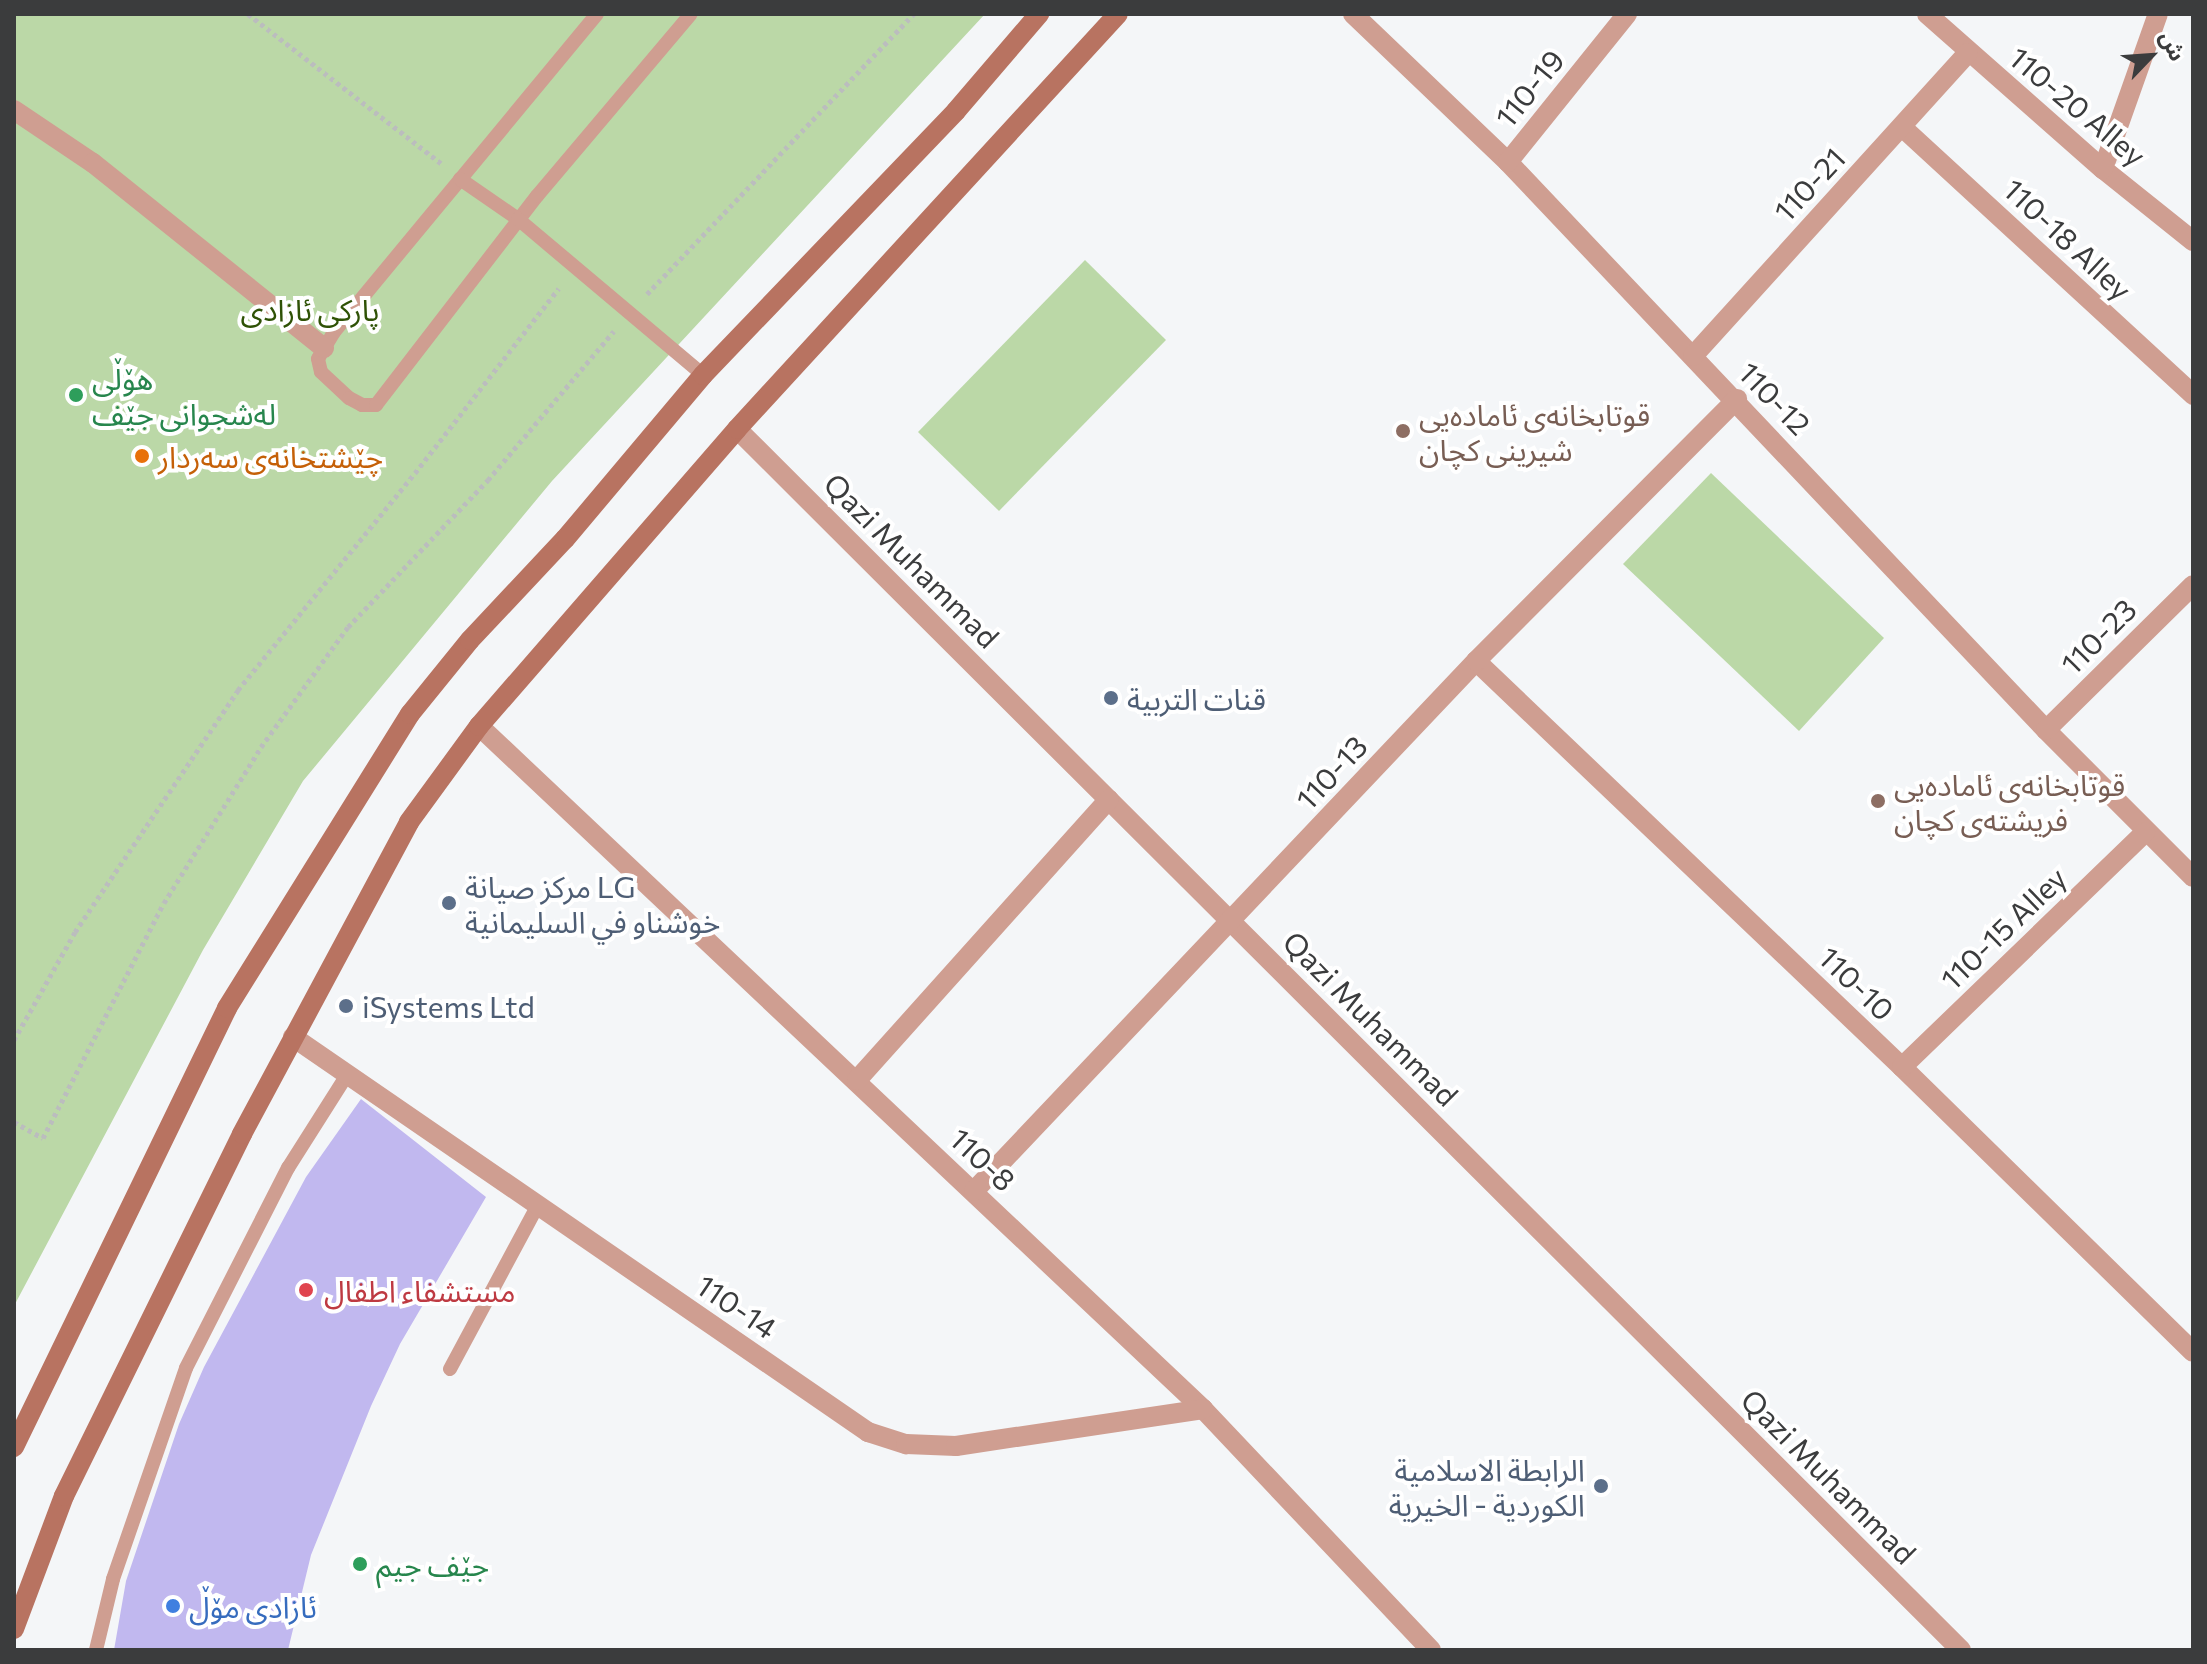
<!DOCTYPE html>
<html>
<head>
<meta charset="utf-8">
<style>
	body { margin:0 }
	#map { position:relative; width:2207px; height:1664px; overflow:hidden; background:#f4f6f8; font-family:Commissioner,"Noto Sans Arabic",sans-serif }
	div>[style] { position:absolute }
	.green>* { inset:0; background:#bbd8a7 }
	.building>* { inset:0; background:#c1b8ef }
	.path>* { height:5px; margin-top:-2.5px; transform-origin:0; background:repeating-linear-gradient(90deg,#bbbdbe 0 4px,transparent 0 8px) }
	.service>* { height:14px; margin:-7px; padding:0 7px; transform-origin:7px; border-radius:7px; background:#cf9e91 }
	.minor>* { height:20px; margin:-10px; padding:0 10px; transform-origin:10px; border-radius:10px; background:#cf9e91 }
	.secondary>* { height:20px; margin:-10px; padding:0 10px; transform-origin:10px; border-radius:10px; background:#b87361 }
	.dots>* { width:22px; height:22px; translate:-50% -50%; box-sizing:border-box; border:4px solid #fff; border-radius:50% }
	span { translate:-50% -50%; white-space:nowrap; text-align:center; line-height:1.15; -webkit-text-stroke:8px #fff; paint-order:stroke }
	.street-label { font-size:30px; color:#3b3c3d }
	.park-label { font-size:30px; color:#2f5206 }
	.leisure-label { font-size:30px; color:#27864d }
	.left { translate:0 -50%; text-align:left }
	.education-label { font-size:30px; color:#785e54 }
	.food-label { font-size:30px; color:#c56008 }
	.service-label { font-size:30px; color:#4e5e75 }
	.right { translate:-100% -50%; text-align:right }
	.health-label { font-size:30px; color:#be3a42 }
	.shop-label { font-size:30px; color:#366cbe }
	.frame { position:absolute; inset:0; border:16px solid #3b3c3d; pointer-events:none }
	.north { position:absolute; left:2111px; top:16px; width:80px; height:80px; -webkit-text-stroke:6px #fff; paint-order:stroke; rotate:65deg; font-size:22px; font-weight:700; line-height:32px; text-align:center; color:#3b3c3d }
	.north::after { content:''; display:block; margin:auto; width:28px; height:36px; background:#3b3c3d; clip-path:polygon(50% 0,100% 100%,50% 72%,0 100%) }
</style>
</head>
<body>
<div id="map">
	<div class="green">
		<div style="clip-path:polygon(14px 14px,985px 14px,552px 481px,303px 781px,203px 950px,14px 1306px)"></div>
		<div style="clip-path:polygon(1085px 260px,1166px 340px,999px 511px,918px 432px)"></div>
		<div style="clip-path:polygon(1711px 473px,1884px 638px,1799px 731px,1623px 564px)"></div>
	</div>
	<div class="building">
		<div style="clip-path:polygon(361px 1099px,486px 1197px,400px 1344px,371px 1406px,311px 1555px,288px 1650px,114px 1650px,126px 1581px,179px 1424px,204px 1367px,306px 1177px)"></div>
	</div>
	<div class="path">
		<div style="left:248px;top:14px;width:244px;rotate:37.7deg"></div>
		<div style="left:647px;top:294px;width:387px;rotate:-46.4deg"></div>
		<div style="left:14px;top:1040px;width:124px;rotate:-60.5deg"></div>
		<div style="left:75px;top:932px;width:292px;rotate:-56deg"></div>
		<div style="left:238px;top:690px;width:280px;rotate:-50.8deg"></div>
		<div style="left:415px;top:473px;width:234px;rotate:-52.1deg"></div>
		<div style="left:14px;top:1122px;width:33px;rotate:29deg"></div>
		<div style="left:43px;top:1138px;width:264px;rotate:-62.8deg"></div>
		<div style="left:164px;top:903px;width:184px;rotate:-58.1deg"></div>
		<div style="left:261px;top:747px;width:148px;rotate:-54.1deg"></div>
		<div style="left:348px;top:627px;width:203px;rotate:-46.4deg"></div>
		<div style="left:488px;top:480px;width:195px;rotate:-49.8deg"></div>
	</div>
	<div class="service">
		<div style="left:597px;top:14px;width:413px;rotate:129.6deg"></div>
		<div style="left:334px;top:332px;width:31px;rotate:121deg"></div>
		<div style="left:318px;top:359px;width:13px;rotate:77deg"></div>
		<div style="left:321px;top:372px;width:38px;rotate:43deg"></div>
		<div style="left:349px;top:398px;width:15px;rotate:28deg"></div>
		<div style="left:362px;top:405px;width:14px"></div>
		<div style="left:376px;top:405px;width:264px;rotate:-52.4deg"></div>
		<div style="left:537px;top:196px;width:238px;rotate:-49.8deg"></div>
		<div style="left:460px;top:179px;width:70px;rotate:34.6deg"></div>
		<div style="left:518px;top:219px;width:242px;rotate:40.1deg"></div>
		<div style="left:450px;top:1369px;width:184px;rotate:-61.8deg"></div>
		<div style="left:96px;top:1650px;width:73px;rotate:-76.5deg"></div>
		<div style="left:113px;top:1579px;width:223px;rotate:-70.9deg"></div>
		<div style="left:186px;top:1368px;width:225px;rotate:-63deg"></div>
		<div style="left:288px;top:1168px;width:110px;rotate:-57.6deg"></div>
	</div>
	<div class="minor">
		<div style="left:1353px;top:14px;width:214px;rotate:43.7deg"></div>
		<div style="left:1508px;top:162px;width:782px;rotate:46.55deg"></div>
		<div style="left:2046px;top:730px;width:208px;rotate:45deg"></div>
		<div style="left:1927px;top:14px;width:235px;rotate:41.4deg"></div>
		<div style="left:2103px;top:169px;width:115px;rotate:38.7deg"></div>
		<div style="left:14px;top:110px;width:95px;rotate:33.9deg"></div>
		<div style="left:93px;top:163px;width:296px;rotate:38.7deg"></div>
		<div style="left:1902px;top:127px;width:396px;rotate:42.6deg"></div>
		<div style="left:1508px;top:162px;width:190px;rotate:-51.2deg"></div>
		<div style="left:2103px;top:169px;width:164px;rotate:-70.5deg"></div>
		<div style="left:1693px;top:356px;width:409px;rotate:-47.8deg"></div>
		<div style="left:737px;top:429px;width:1729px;rotate:44.93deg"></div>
		<div style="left:1476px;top:661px;width:588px;rotate:43.62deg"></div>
		<div style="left:1902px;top:1067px;width:407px;rotate:44.4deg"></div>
		<div style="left:479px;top:726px;width:995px;rotate:43.33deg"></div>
		<div style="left:1203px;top:1409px;width:332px;rotate:46.6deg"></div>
		<div style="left:2046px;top:730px;width:206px;rotate:-44.6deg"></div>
		<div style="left:293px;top:1037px;width:698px;rotate:34.49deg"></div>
		<div style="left:868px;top:1432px;width:40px;rotate:18deg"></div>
		<div style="left:906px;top:1444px;width:50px;rotate:2.3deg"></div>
		<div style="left:956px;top:1446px;width:250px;rotate:-8.5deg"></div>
		<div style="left:1902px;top:1067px;width:338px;rotate:-44deg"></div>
		<div style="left:857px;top:1080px;width:377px;rotate:-48.1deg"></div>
		<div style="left:974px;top:1191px;width:730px;rotate:-46.55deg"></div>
		<div style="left:1476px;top:661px;width:370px;rotate:-45.1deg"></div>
	</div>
	<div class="secondary">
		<div style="left:14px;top:1447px;width:488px;rotate:-64.1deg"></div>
		<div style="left:227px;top:1008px;width:346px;rotate:-58.1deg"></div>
		<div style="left:410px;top:714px;width:95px;rotate:-51deg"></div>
		<div style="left:470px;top:640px;width:139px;rotate:-46.8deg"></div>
		<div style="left:565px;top:539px;width:214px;rotate:-49.9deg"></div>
		<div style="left:703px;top:375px;width:366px;rotate:-46.2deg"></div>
		<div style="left:956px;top:111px;width:128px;rotate:-49.4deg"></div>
		<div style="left:14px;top:1629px;width:142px;rotate:-69.4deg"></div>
		<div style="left:64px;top:1496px;width:403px;rotate:-63.8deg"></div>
		<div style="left:242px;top:1134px;width:354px;rotate:-61.8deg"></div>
		<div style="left:409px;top:822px;width:119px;rotate:-53.9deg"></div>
		<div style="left:479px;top:726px;width:393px;rotate:-49deg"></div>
		<div style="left:737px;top:429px;width:563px;rotate:-47.45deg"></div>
	</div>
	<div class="dots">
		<div style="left:76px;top:395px;background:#2e9e5b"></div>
		<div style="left:1403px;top:431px;background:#8d6e63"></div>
		<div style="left:142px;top:456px;background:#e8710a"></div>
		<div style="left:1111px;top:698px;background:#5c6f8a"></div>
		<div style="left:1878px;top:801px;background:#8d6e63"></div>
		<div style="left:449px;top:903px;background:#5c6f8a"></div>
		<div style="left:346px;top:1006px;background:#5c6f8a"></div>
		<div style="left:306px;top:1290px;background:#e0444e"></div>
		<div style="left:1601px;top:1486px;background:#5c6f8a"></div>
		<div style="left:360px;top:1564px;background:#2e9e5b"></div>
		<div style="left:173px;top:1606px;background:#3f7fe0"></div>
	</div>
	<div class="street-label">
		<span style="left:1529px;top:88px;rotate:-51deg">110-19</span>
		<span style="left:2078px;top:106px;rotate:40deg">110-20 Alley</span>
		<span style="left:1809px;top:184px;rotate:-47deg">110-21</span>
		<span style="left:2068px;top:239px;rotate:43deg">110-18 Alley</span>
		<span style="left:1775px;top:398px;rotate:46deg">110-12</span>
		<span style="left:912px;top:560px;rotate:45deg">Qazi Muhammad</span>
		<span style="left:2098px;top:636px;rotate:-45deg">110-23</span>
		<span style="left:1331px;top:772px;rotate:-47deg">110-13</span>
		<span style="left:2003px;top:928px;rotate:-44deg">110-15 Alley</span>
		<span style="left:1857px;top:983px;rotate:44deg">110-10</span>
		<span style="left:1371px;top:1018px;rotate:45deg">Qazi Muhammad</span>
		<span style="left:983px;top:1159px;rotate:43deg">110-8</span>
		<span style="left:737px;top:1306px;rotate:34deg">110-14</span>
		<span style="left:1829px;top:1476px;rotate:45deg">Qazi Muhammad</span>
	</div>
	<div class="park-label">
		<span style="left:310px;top:309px">پارکی ئازادی</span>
	</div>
	<div class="leisure-label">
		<span class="left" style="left:92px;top:395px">هۆڵی<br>لەشجوانی جێف</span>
		<span class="left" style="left:376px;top:1564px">جێف جیم</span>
	</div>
	<div class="education-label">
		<span class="left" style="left:1419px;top:431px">قوتابخانەی ئامادەیی<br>شیرینی کچان</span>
		<span class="left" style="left:1894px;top:801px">قوتابخانەی ئامادەیی<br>فریشتەی کچان</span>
	</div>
	<div class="food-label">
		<span class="left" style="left:158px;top:456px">چێشتخانەی سەردار</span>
	</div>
	<div class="service-label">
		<span class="left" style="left:1127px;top:698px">قنات التربیة</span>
		<span class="left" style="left:465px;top:903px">مركز صيانة LG<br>خوشناو في السليمانية</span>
		<span class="left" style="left:362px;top:1006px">iSystems Ltd</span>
		<span class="right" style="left:1585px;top:1486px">الرابطة الاسلامية<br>الكوردية - الخيرية</span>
	</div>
	<div class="health-label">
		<span class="left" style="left:324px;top:1290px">مستشفاء اطفال</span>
	</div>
	<div class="shop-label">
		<span class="left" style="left:189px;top:1606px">ئازادی مۆڵ</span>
	</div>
	<div class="frame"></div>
	<div class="north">ش</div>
</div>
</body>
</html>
